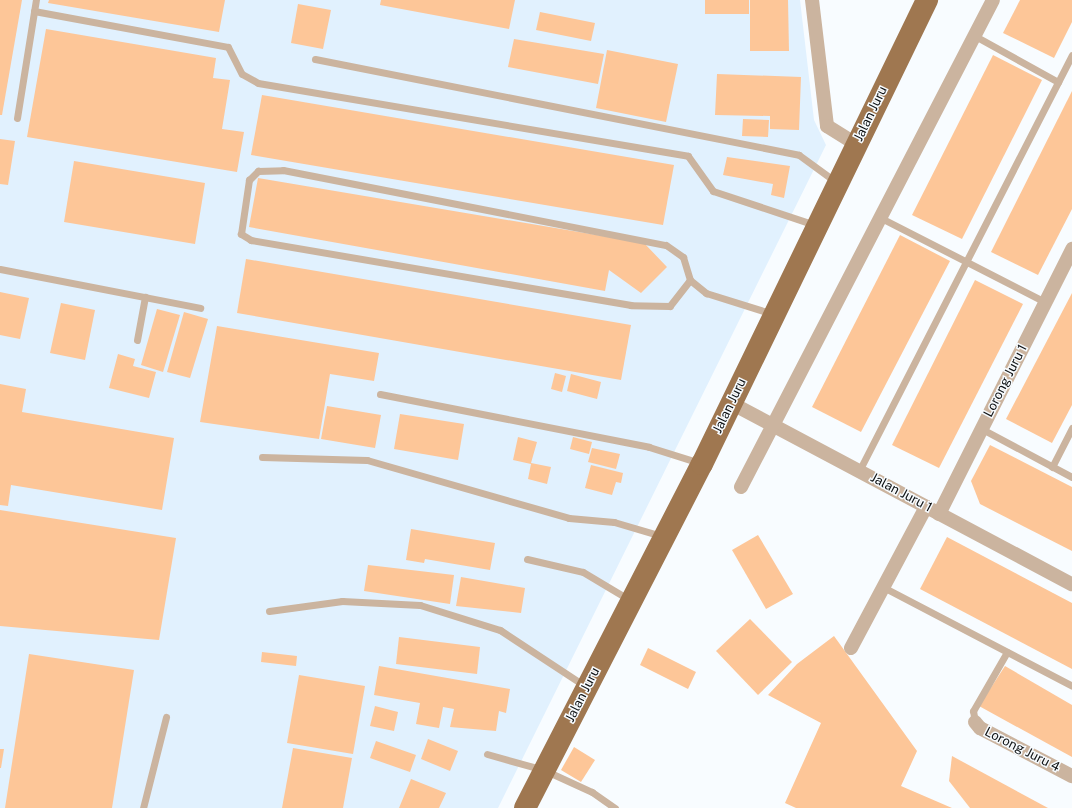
<!DOCTYPE html>
<html>
<head>
<meta charset="utf-8">
<style>
	body { margin:0 }
	#map { position:relative; width:1072px; height:808px; overflow:hidden; background:#f8fcff; font-family:"Public Sans",sans-serif }
	div>[style] { position:absolute }
	.built>* { inset:0; background:#e1f1fe }
	.building>* { inset:0; background:#fdc698 }
	.lane>* { height:7px; margin:-3.5px; padding:0 3.5px; transform-origin:3.5px; border-radius:3.5px; background:#cbb49f }
	.street>* { height:14px; margin:-7px; padding:0 7px; transform-origin:7px; border-radius:7px; background:#cbb49f }
	.primary>* { height:22px; margin:-11px; padding:0 11px; transform-origin:11px; border-radius:11px; background:#9f7750 }
	span { translate:-50% -50%; white-space:nowrap; text-align:center; line-height:1.15; -webkit-text-stroke:3px #f8fcff; paint-order:stroke }
	.street-label { font-size:13px; color:#0f1214 }
</style>
</head>
<body>
<div id="map">
	<div class="built">
		<div style="clip-path:polygon(0 0,800px 0,814px 120px,826px 145px,498px 808px,0 808px)"></div>
	</div>
	<div class="building">
		<div style="clip-path:polygon(0 0,22px 0,2px 115px,0 115px)"></div>
		<div style="clip-path:polygon(49px 0,225px 0,219px 32px,48px 3px)"></div>
		<div style="clip-path:polygon(381px 0,515px 0,509px 29px,380px 5px)"></div>
		<div style="clip-path:polygon(705px 0,749px 0,749px 14px,705px 14px)"></div>
		<div style="clip-path:polygon(750px 0,788px 0,789px 51px,750px 51px)"></div>
		<div style="clip-path:polygon(1020px 0,1072px 0,1072px 22px,1054px 58px,1003px 33px)"></div>
		<div style="clip-path:polygon(298px 4px,331px 10px,323px 49px,291px 43px)"></div>
		<div style="clip-path:polygon(540px 12px,595px 23px,591px 41px,536px 30px)"></div>
		<div style="clip-path:polygon(46px 29px,216px 58px,213px 78px,230px 80px,222px 129px,244px 132px,237px 172px,27px 137px)"></div>
		<div style="clip-path:polygon(514px 39px,604px 54px,598px 84px,508px 67px)"></div>
		<div style="clip-path:polygon(607px 50px,678px 64px,666px 122px,596px 108px)"></div>
		<div style="clip-path:polygon(993px 55px,1042px 80px,962px 239px,912px 215px)"></div>
		<div style="clip-path:polygon(717px 74px,801px 77px,799px 130px,770px 129px,770px 116px,715px 115px)"></div>
		<div style="clip-path:polygon(1072px 91px,1072px 209px,1038px 275px,991px 252px)"></div>
		<div style="clip-path:polygon(262px 95px,674px 165px,663px 225px,251px 155px)"></div>
		<div style="clip-path:polygon(743px 119px,769px 120px,768px 137px,742px 136px)"></div>
		<div style="clip-path:polygon(0 139px,15px 141px,8px 185px,0 184px)"></div>
		<div style="clip-path:polygon(727px 157px,790px 166px,784px 198px,771px 195px,773px 184px,723px 175px)"></div>
		<div style="clip-path:polygon(74px 161px,205px 183px,195px 244px,64px 222px)"></div>
		<div style="clip-path:polygon(258px 178px,644px 243px,667px 267px,641px 293px,609px 270px,605px 291px,249px 227px)"></div>
		<div style="clip-path:polygon(900px 235px,950px 261px,861px 432px,812px 407px)"></div>
		<div style="clip-path:polygon(246px 259px,631px 325px,621px 380px,237px 313px)"></div>
		<div style="clip-path:polygon(975px 280px,1023px 304px,939px 468px,892px 445px)"></div>
		<div style="clip-path:polygon(0 292px,29px 298px,20px 339px,0 335px)"></div>
		<div style="clip-path:polygon(1072px 293px,1072px 405px,1052px 443px,1006px 419px)"></div>
		<div style="clip-path:polygon(61px 303px,95px 310px,85px 360px,50px 353px)"></div>
		<div style="clip-path:polygon(157px 309px,180px 315px,163px 372px,141px 365px)"></div>
		<div style="clip-path:polygon(184px 312px,208px 319px,190px 378px,167px 372px)"></div>
		<div style="clip-path:polygon(217px 326px,379px 353px,374px 381px,330px 374px,319px 439px,200px 422px)"></div>
		<div style="clip-path:polygon(118px 354px,135px 359px,133px 366px,156px 372px,149px 398px,109px 388px)"></div>
		<div style="clip-path:polygon(555px 373px,566px 376px,562px 392px,551px 389px)"></div>
		<div style="clip-path:polygon(571px 374px,601px 382px,597px 399px,567px 391px)"></div>
		<div style="clip-path:polygon(0 384px,26px 389px,22px 412px,174px 438px,162px 510px,11px 485px,8px 506px,0 505px)"></div>
		<div style="clip-path:polygon(327px 406px,381px 415px,375px 448px,321px 439px)"></div>
		<div style="clip-path:polygon(400px 414px,464px 424px,458px 460px,394px 449px)"></div>
		<div style="clip-path:polygon(518px 437px,537px 442px,531px 463px,551px 467px,547px 484px,528px 479px,531px 464px,513px 460px)"></div>
		<div style="clip-path:polygon(573px 437px,592px 442px,589px 454px,570px 449px)"></div>
		<div style="clip-path:polygon(990px 445px,1072px 487px,1072px 551px,980px 504px,971px 481px)"></div>
		<div style="clip-path:polygon(592px 448px,620px 454px,616px 469px,588px 462px)"></div>
		<div style="clip-path:polygon(591px 465px,623px 473px,621px 483px,616px 482px,612px 495px,585px 488px)"></div>
		<div style="clip-path:polygon(0 510px,176px 538px,159px 640px,0 626px)"></div>
		<div style="clip-path:polygon(411px 529px,495px 543px,490px 570px,425px 559px,424px 563px,406px 560px)"></div>
		<div style="clip-path:polygon(758px 535px,793px 594px,766px 609px,732px 550px)"></div>
		<div style="clip-path:polygon(947px 537px,1072px 603px,1072px 669px,920px 589px)"></div>
		<div style="clip-path:polygon(368px 565px,454px 575px,450px 604px,364px 591px)"></div>
		<div style="clip-path:polygon(461px 577px,525px 588px,521px 613px,456px 606px)"></div>
		<div style="clip-path:polygon(750px 619px,792px 662px,758px 695px,716px 651px)"></div>
		<div style="clip-path:polygon(834px 636px,917px 751px,901px 786px,952px 808px,796px 808px,785px 803px,821px 723px,768px 695px,797px 664px)"></div>
		<div style="clip-path:polygon(399px 637px,480px 647px,477px 674px,396px 664px)"></div>
		<div style="clip-path:polygon(648px 648px,696px 672px,688px 689px,640px 665px)"></div>
		<div style="clip-path:polygon(262px 652px,297px 656px,296px 666px,261px 662px)"></div>
		<div style="clip-path:polygon(29px 654px,134px 670px,112px 808px,5px 808px)"></div>
		<div style="clip-path:polygon(379px 666px,510px 689px,506px 713px,499px 711px,496px 731px,450px 727px,454px 709px,443px 707px,439px 728px,416px 724px,420px 703px,374px 695px)"></div>
		<div style="clip-path:polygon(1005px 666px,1072px 705px,1072px 757px,979px 706px)"></div>
		<div style="clip-path:polygon(299px 675px,365px 686px,353px 754px,287px 743px)"></div>
		<div style="clip-path:polygon(375px 706px,398px 712px,394px 731px,370px 726px)"></div>
		<div style="clip-path:polygon(428px 739px,458px 751px,450px 771px,421px 759px)"></div>
		<div style="clip-path:polygon(376px 741px,416px 755px,410px 772px,370px 758px)"></div>
		<div style="clip-path:polygon(574px 747px,595px 760px,581px 782px,561px 770px)"></div>
		<div style="clip-path:polygon(293px 748px,352px 758px,343px 808px,282px 808px)"></div>
		<div style="clip-path:polygon(0 749px,4px 749px,1px 768px,0 768px)"></div>
		<div style="clip-path:polygon(952px 756px,1048px 808px,970px 808px,949px 781px)"></div>
		<div style="clip-path:polygon(411px 779px,446px 793px,439px 808px,399px 808px)"></div>
	</div>
	<div class="lane">
		<div style="left:34px;top:11px;width:197px;rotate:10.5deg"></div>
		<div style="left:228px;top:47px;width:30px;rotate:63deg"></div>
		<div style="left:242px;top:74px;width:18px;rotate:29deg"></div>
		<div style="left:258px;top:83px;width:436px;rotate:9.6deg"></div>
		<div style="left:688px;top:156px;width:43px;rotate:54.5deg"></div>
		<div style="left:713px;top:191px;width:108px;rotate:18.4deg"></div>
		<div style="left:975px;top:36px;width:95px;rotate:29deg"></div>
		<div style="left:315px;top:59px;width:493px;rotate:11.2deg"></div>
		<div style="left:799px;top:155px;width:46px;rotate:36.1deg"></div>
		<div style="left:17px;top:118px;width:120px;rotate:-80.9deg"></div>
		<div style="left:881px;top:218px;width:184px;rotate:27.1deg"></div>
		<div style="left:0;top:269px;width:204px;rotate:11deg"></div>
		<div style="left:690px;top:280px;width:33px;rotate:128deg"></div>
		<div style="left:670px;top:306px;width:39px;rotate:-179deg"></div>
		<div style="left:631px;top:305px;width:386px;rotate:-170.3deg"></div>
		<div style="left:251px;top:240px;width:12px;rotate:-149deg"></div>
		<div style="left:241px;top:234px;width:55px;rotate:-81.6deg"></div>
		<div style="left:249px;top:180px;width:13px;rotate:-45deg"></div>
		<div style="left:258px;top:171px;width:25px;rotate:-2deg"></div>
		<div style="left:283px;top:170px;width:390px;rotate:11.1deg"></div>
		<div style="left:666px;top:245px;width:21px;rotate:35deg"></div>
		<div style="left:683px;top:257px;width:24px;rotate:73deg"></div>
		<div style="left:690px;top:280px;width:21px;rotate:39deg"></div>
		<div style="left:706px;top:293px;width:70px;rotate:17.4deg"></div>
		<div style="left:137px;top:340px;width:44px;rotate:-79.5deg"></div>
		<div style="left:380px;top:394px;width:274px;rotate:11.1deg"></div>
		<div style="left:649px;top:447px;width:53px;rotate:17.4deg"></div>
		<div style="left:982px;top:429px;width:102px;rotate:28.1deg"></div>
		<div style="left:262px;top:457px;width:105px;rotate:1.6deg"></div>
		<div style="left:367px;top:460px;width:210px;rotate:16deg"></div>
		<div style="left:569px;top:518px;width:45px;rotate:5.1deg"></div>
		<div style="left:614px;top:522px;width:50px;rotate:16.3deg"></div>
		<div style="left:1052px;top:467px;width:44px;rotate:-62.9deg"></div>
		<div style="left:859px;top:471px;width:467px;rotate:-62.9deg"></div>
		<div style="left:527px;top:559px;width:57px;rotate:13.1deg"></div>
		<div style="left:583px;top:572px;width:55px;rotate:30.8deg"></div>
		<div style="left:883px;top:587px;width:213px;rotate:27.6deg"></div>
		<div style="left:269px;top:611px;width:74px;rotate:-7.8deg"></div>
		<div style="left:342px;top:601px;width:78px;rotate:2.9deg"></div>
		<div style="left:420px;top:605px;width:84px;rotate:17.4deg"></div>
		<div style="left:500px;top:630px;width:102px;rotate:33.4deg"></div>
		<div style="left:975px;top:722px;width:11px;rotate:-100deg"></div>
		<div style="left:973px;top:711px;width:68px;rotate:-60deg"></div>
		<div style="left:487px;top:754px;width:59px;rotate:15.7deg"></div>
		<div style="left:544px;top:770px;width:53px;rotate:24.6deg"></div>
		<div style="left:592px;top:792px;width:28px;rotate:35deg"></div>
		<div style="left:143px;top:808px;width:94px;rotate:-75.8deg"></div>
	</div>
	<div class="street">
		<div style="left:812px;top:0;width:127px;rotate:83.2deg"></div>
		<div style="left:827px;top:126px;width:34px;rotate:32deg"></div>
		<div style="left:731px;top:403px;width:386px;rotate:28deg"></div>
		<div style="left:741px;top:487px;width:548px;rotate:-62.64deg"></div>
		<div style="left:939px;top:514px;width:297px;rotate:-63.3deg"></div>
		<div style="left:851px;top:648px;width:160px;rotate:-62deg"></div>
		<div style="left:975px;top:722px;width:8px;rotate:50deg"></div>
		<div style="left:980px;top:728px;width:104px;rotate:27.6deg"></div>
	</div>
	<div class="primary">
		<div style="left:525px;top:808px;width:387px;rotate:-62.8deg"></div>
		<div style="left:702px;top:464px;width:516px;rotate:-64.13deg"></div>
	</div>
	<div class="street-label">
		<span style="left:871px;top:114px;rotate:-64deg">Jalan Juru</span>
		<span style="left:1006px;top:381px;rotate:-63deg">Lorong Juru 1</span>
		<span style="left:730px;top:406px;rotate:-64deg">Jalan Juru</span>
		<span style="left:901px;top:493px;rotate:28deg">Jalan Juru 1</span>
		<span style="left:583px;top:695px;rotate:-63deg">Jalan Juru</span>
		<span style="left:1022px;top:750px;rotate:27deg">Lorong Juru 4</span>
	</div>
</div>
</body>
</html>
